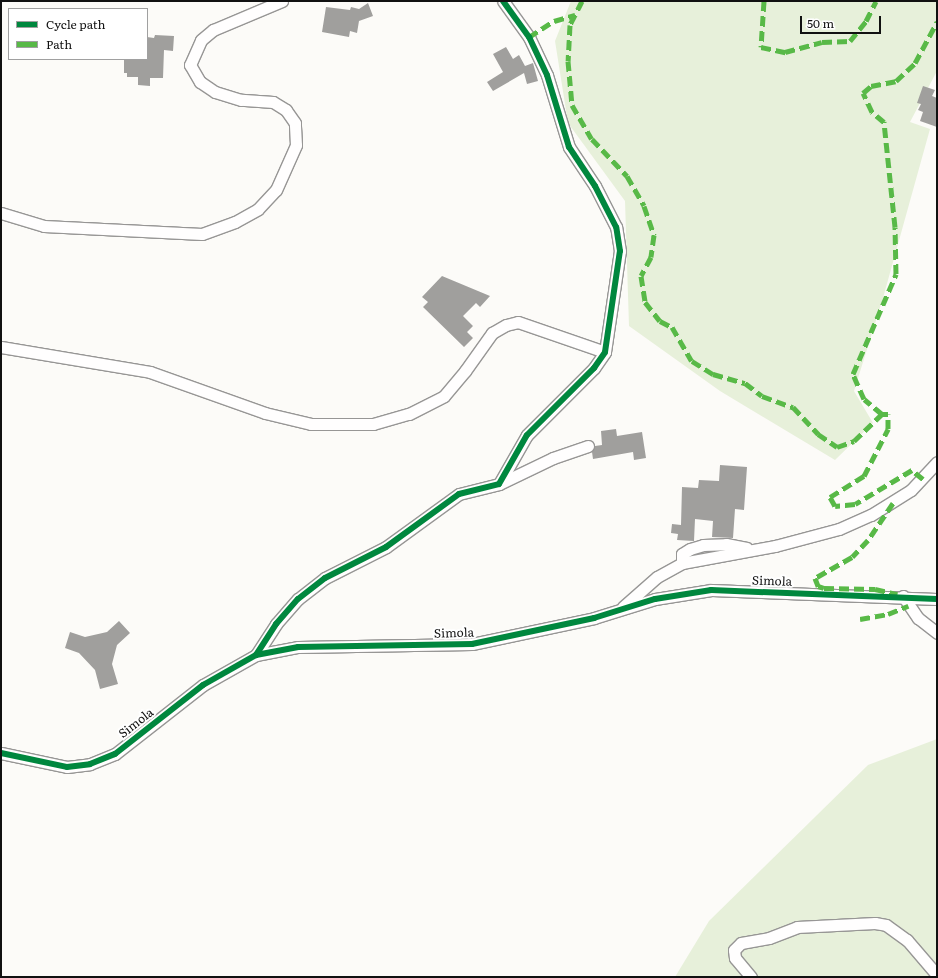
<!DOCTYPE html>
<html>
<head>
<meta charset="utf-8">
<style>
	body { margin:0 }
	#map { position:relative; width:938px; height:978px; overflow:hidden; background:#fcfbf8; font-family:Literata,serif }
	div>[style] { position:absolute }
	.green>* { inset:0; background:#e7f0da }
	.building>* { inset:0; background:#a09f9d }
	.roads { filter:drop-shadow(1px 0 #979695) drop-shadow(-1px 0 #979695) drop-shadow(0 1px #979695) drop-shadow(0 -1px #979695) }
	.minor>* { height:11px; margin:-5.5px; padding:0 5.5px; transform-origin:5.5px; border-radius:5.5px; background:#fffefe }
	.quiet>* { height:5px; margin-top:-2.5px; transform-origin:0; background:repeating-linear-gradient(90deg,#58b947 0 10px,transparent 0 15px) }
	.cycleway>* { height:6px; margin:-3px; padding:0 3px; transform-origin:3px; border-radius:3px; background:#00873e }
	span { translate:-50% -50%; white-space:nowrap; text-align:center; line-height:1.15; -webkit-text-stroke:4px #fff; paint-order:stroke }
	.street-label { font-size:12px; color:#111 }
	.frame { position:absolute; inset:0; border:2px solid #111; pointer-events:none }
	.legend { position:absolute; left:8px; top:8px; width:140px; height:52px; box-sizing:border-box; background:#fff; border:1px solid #a0a0a0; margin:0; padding:5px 7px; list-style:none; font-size:12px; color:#111 }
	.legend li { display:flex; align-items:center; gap:8px; height:20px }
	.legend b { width:20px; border:1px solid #a0a0a0 }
	.scale { position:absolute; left:800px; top:16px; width:81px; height:18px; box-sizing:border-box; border:2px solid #111; border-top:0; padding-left:5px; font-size:12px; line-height:14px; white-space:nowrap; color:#111; -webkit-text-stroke:3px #fff; paint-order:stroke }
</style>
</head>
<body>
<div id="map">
	<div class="green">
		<div style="clip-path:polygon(571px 1px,937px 1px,937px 71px,910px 122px,930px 129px,883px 298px,854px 391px,873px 423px,835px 460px,720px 391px,629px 326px,625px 201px,568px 123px,555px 41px)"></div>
		<div style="clip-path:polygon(937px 739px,937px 977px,675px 977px,709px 921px,868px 765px)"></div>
	</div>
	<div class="building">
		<div style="clip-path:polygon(368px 3px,373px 16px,359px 21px,357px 33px,350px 31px,349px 37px,322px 32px,326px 7px,350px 10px,351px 7px,359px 9px)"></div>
		<div style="clip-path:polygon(155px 35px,174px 36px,173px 51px,164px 50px,163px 78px,150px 78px,150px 86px,138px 85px,138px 77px,127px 77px,127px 73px,124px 73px,124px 59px,147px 59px,147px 37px,154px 38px)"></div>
		<div style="clip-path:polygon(506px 47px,513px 59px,519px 55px,525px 66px,533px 63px,538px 81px,527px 84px,524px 73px,493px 91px,487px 82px,503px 72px,493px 54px)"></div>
		<div style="clip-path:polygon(923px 86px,935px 90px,932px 96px,937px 98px,937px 127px,920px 121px,923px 112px,918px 110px,921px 104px,917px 103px)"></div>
		<div style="clip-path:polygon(442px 276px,490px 296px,480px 307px,476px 303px,463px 316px,473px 326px,467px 332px,473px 338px,464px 347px,423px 307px,428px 302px,422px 297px)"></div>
		<div style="clip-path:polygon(616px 429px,617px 436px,642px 432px,646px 458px,634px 460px,633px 452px,593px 459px,592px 452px,595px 446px,602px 445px,601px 431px)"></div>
		<div style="clip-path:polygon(720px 465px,747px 467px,744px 510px,735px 509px,733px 538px,712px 537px,713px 521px,695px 519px,694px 541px,677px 540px,678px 534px,671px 533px,672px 524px,681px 525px,682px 487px,698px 488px,699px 480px,719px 481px)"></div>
		<div style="clip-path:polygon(119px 621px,130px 633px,117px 645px,112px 664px,118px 684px,100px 689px,95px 670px,79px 653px,65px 648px,70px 632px,85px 637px,107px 632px)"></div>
	</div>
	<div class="roads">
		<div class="minor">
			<div style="left:1px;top:213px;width:45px;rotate:16.8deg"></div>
			<div style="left:44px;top:226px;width:158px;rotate:2.9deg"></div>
			<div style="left:202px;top:234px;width:35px;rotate:-20deg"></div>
			<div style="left:235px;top:222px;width:26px;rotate:-29deg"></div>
			<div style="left:258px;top:209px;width:26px;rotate:-47deg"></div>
			<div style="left:276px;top:190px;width:49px;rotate:-66deg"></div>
			<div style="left:296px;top:145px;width:22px;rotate:-93deg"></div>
			<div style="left:295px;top:123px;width:16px;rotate:-125deg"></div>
			<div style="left:286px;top:110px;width:15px;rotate:-148deg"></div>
			<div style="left:273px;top:102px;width:32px;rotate:-176deg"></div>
			<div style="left:241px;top:100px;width:27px;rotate:-163deg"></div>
			<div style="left:215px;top:92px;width:18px;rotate:-146deg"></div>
			<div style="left:200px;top:82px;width:20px;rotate:-120deg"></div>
			<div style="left:190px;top:65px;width:27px;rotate:-66deg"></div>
			<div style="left:201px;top:40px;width:16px;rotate:-40deg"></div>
			<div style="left:213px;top:30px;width:75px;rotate:-22.8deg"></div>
			<div style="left:1px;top:347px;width:151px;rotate:9.5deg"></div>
			<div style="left:150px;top:372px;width:122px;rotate:19.6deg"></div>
			<div style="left:265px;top:413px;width:47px;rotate:13.4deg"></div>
			<div style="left:311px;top:424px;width:62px"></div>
			<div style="left:373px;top:424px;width:37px;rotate:-16deg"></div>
			<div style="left:409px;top:414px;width:39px;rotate:-27deg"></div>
			<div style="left:444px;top:396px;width:33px;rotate:-50deg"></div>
			<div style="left:465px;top:371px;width:47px;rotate:-54.6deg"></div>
			<div style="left:492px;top:333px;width:16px;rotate:-30deg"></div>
			<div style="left:506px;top:325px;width:12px;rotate:-14deg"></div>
			<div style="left:518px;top:322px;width:92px;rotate:19deg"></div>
			<div style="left:499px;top:484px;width:56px;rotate:-60.3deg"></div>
			<div style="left:527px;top:435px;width:95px;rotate:-45deg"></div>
			<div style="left:594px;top:368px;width:19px;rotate:-55deg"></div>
			<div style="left:605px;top:352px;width:102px;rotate:-81.6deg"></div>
			<div style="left:620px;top:251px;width:24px;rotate:-99deg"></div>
			<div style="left:616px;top:227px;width:46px;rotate:-117.1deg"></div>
			<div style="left:595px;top:186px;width:47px;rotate:-123.7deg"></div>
			<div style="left:569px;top:147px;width:75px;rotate:-107deg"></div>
			<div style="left:547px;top:75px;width:42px;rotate:-115.3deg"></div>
			<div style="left:529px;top:37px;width:44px;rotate:-125.8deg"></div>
			<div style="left:682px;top:563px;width:9px;rotate:-90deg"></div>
			<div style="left:682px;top:554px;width:9px;rotate:-32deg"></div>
			<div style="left:690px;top:549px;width:14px;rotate:-17deg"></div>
			<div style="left:703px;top:545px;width:23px;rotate:-2deg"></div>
			<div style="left:726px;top:544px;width:21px;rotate:11deg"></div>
			<div style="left:903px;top:596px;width:27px;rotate:56deg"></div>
			<div style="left:918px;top:618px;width:24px;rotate:38deg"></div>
			<div style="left:623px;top:607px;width:45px;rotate:-41.4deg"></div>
			<div style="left:657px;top:577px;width:29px;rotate:-29deg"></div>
			<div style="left:682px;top:563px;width:95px;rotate:-10.4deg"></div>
			<div style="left:775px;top:546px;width:66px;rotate:-14.9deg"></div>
			<div style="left:839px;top:529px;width:35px;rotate:-24deg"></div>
			<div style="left:871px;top:515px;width:47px;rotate:-32deg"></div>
			<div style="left:911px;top:490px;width:38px;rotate:-47deg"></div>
			<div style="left:256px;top:655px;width:37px;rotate:-57deg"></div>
			<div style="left:276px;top:624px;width:33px;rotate:-49deg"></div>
			<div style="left:298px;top:599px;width:34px;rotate:-38deg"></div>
			<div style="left:325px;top:578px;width:68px;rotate:-26.9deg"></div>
			<div style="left:386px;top:547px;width:90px;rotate:-36deg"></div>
			<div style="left:459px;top:494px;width:41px;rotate:-14deg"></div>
			<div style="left:499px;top:484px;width:60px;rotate:-25.7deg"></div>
			<div style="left:553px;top:458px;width:37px;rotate:-19deg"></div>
			<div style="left:1px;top:753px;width:67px;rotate:12deg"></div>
			<div style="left:67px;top:767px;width:23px;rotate:-7deg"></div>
			<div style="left:90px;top:764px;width:27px;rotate:-22deg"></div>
			<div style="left:115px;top:754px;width:112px;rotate:-38.1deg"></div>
			<div style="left:203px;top:685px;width:61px;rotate:-29.5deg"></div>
			<div style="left:256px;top:655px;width:43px;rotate:-10.8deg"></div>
			<div style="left:298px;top:647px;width:174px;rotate:-1deg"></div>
			<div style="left:472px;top:644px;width:125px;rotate:-12deg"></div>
			<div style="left:594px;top:618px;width:64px;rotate:-17.3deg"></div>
			<div style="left:655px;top:599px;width:57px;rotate:-9.1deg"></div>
			<div style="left:711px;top:590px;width:226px;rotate:2.3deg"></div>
			<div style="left:751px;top:977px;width:25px;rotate:-130deg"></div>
			<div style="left:735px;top:958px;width:8px;rotate:-97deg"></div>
			<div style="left:734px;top:950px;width:10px;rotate:-45deg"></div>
			<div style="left:741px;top:943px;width:28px;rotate:-10deg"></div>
			<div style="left:769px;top:938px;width:30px;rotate:-21deg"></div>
			<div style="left:797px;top:927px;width:78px;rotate:-2.9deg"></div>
			<div style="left:875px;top:923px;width:11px;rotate:10deg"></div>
			<div style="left:886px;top:925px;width:26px;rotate:36deg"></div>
			<div style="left:907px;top:940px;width:46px;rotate:49.4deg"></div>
		</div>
	</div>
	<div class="quiet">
		<div style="left:582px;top:1px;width:27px;rotate:117deg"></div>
		<div style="left:570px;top:25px;width:36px;rotate:93deg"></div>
		<div style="left:568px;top:61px;width:44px;rotate:84.8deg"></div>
		<div style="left:572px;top:105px;width:39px;rotate:60deg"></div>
		<div style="left:592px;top:139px;width:51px;rotate:46.6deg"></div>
		<div style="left:627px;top:176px;width:34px;rotate:60deg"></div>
		<div style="left:644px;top:206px;width:31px;rotate:71deg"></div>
		<div style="left:654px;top:235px;width:22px;rotate:98deg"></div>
		<div style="left:651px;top:257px;width:21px;rotate:118deg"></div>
		<div style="left:641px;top:276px;width:26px;rotate:81deg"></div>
		<div style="left:645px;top:302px;width:24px;rotate:52deg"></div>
		<div style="left:660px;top:321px;width:13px;rotate:27deg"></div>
		<div style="left:672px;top:327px;width:39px;rotate:60deg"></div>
		<div style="left:692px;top:361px;width:25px;rotate:32deg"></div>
		<div style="left:713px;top:374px;width:33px;rotate:16deg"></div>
		<div style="left:745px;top:383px;width:21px;rotate:37deg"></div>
		<div style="left:762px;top:396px;width:33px;rotate:20deg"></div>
		<div style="left:793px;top:407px;width:37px;rotate:47deg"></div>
		<div style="left:818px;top:434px;width:23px;rotate:34deg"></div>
		<div style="left:837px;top:447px;width:18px;rotate:-19deg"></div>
		<div style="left:854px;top:441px;width:39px;rotate:-44deg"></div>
		<div style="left:764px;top:1px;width:46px;rotate:93.7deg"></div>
		<div style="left:761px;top:47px;width:25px;rotate:12deg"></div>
		<div style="left:785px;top:52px;width:38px;rotate:-15deg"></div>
		<div style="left:822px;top:42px;width:28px;rotate:-2deg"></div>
		<div style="left:850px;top:41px;width:26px;rotate:-51deg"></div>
		<div style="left:866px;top:21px;width:22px;rotate:-63deg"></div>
		<div style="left:529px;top:37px;width:30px;rotate:-33deg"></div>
		<div style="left:554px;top:21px;width:22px;rotate:-16deg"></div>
		<div style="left:923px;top:479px;width:14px;rotate:-141deg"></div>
		<div style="left:912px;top:470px;width:66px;rotate:149.2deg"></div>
		<div style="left:855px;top:504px;width:20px;rotate:174deg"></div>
		<div style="left:835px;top:506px;width:10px;rotate:-119deg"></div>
		<div style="left:830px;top:497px;width:40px;rotate:-32deg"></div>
		<div style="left:864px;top:476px;width:53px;rotate:-62.9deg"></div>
		<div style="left:888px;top:429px;width:15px;rotate:-90deg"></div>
		<div style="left:888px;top:414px;width:6px;rotate:180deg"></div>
		<div style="left:882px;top:414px;width:23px;rotate:-140deg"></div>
		<div style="left:864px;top:399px;width:27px;rotate:-114deg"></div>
		<div style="left:853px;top:374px;width:109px;rotate:-66.7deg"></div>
		<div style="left:896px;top:274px;width:47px;rotate:-91.2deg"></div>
		<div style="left:895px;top:227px;width:106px;rotate:-96deg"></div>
		<div style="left:884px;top:122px;width:16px;rotate:-140deg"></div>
		<div style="left:872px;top:112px;width:21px;rotate:-115deg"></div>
		<div style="left:863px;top:93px;width:11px;rotate:-41deg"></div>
		<div style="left:871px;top:86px;width:25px;rotate:-11deg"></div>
		<div style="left:896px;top:81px;width:26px;rotate:-43deg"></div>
		<div style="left:915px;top:63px;width:47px;rotate:-61.8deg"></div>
		<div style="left:893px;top:503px;width:45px;rotate:124deg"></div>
		<div style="left:868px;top:540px;width:23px;rotate:133deg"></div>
		<div style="left:852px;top:557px;width:43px;rotate:150.4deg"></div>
		<div style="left:815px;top:578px;width:9px;rotate:69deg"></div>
		<div style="left:818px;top:586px;width:6px;rotate:18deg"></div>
		<div style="left:824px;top:588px;width:51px;rotate:1.1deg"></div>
		<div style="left:875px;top:589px;width:23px;rotate:13deg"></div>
		<div style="left:860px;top:619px;width:28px;rotate:-10deg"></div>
		<div style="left:888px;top:614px;width:22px;rotate:-22deg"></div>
	</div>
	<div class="cycleway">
		<div style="left:256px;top:655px;width:37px;rotate:-57deg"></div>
		<div style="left:276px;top:624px;width:33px;rotate:-49deg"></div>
		<div style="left:298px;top:599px;width:34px;rotate:-38deg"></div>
		<div style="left:325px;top:578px;width:68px;rotate:-26.9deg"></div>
		<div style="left:386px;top:547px;width:90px;rotate:-36deg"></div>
		<div style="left:459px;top:494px;width:41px;rotate:-14deg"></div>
		<div style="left:499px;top:484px;width:56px;rotate:-60.3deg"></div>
		<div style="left:527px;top:435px;width:95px;rotate:-45deg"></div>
		<div style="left:594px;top:368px;width:19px;rotate:-55deg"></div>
		<div style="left:605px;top:352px;width:102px;rotate:-81.6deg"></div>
		<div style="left:620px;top:251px;width:24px;rotate:-99deg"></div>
		<div style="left:616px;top:227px;width:46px;rotate:-117.1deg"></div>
		<div style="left:595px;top:186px;width:47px;rotate:-123.7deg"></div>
		<div style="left:569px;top:147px;width:75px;rotate:-107deg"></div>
		<div style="left:547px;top:75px;width:42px;rotate:-115.3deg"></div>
		<div style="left:529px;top:37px;width:44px;rotate:-125.8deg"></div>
		<div style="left:1px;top:753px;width:67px;rotate:12deg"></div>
		<div style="left:67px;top:767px;width:23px;rotate:-7deg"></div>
		<div style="left:90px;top:764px;width:27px;rotate:-22deg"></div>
		<div style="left:115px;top:754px;width:112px;rotate:-38.1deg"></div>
		<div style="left:203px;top:685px;width:61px;rotate:-29.5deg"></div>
		<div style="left:256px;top:655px;width:43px;rotate:-10.8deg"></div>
		<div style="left:298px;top:647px;width:174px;rotate:-1deg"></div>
		<div style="left:472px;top:644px;width:125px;rotate:-12deg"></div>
		<div style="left:594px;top:618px;width:64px;rotate:-17.3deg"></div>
		<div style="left:655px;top:599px;width:57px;rotate:-9.1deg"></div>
		<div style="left:711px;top:590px;width:226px;rotate:2.3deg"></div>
	</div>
	<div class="street-label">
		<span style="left:772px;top:581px;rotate:2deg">Simola</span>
		<span style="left:454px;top:633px;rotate:-2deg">Simola</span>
		<span style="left:136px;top:723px;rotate:-38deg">Simola</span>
	</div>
	<div class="frame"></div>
	<ul class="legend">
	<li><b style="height:5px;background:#00873e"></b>Cycle path</li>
	<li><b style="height:5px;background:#58b947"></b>Path</li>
	</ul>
	<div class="scale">50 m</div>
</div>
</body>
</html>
